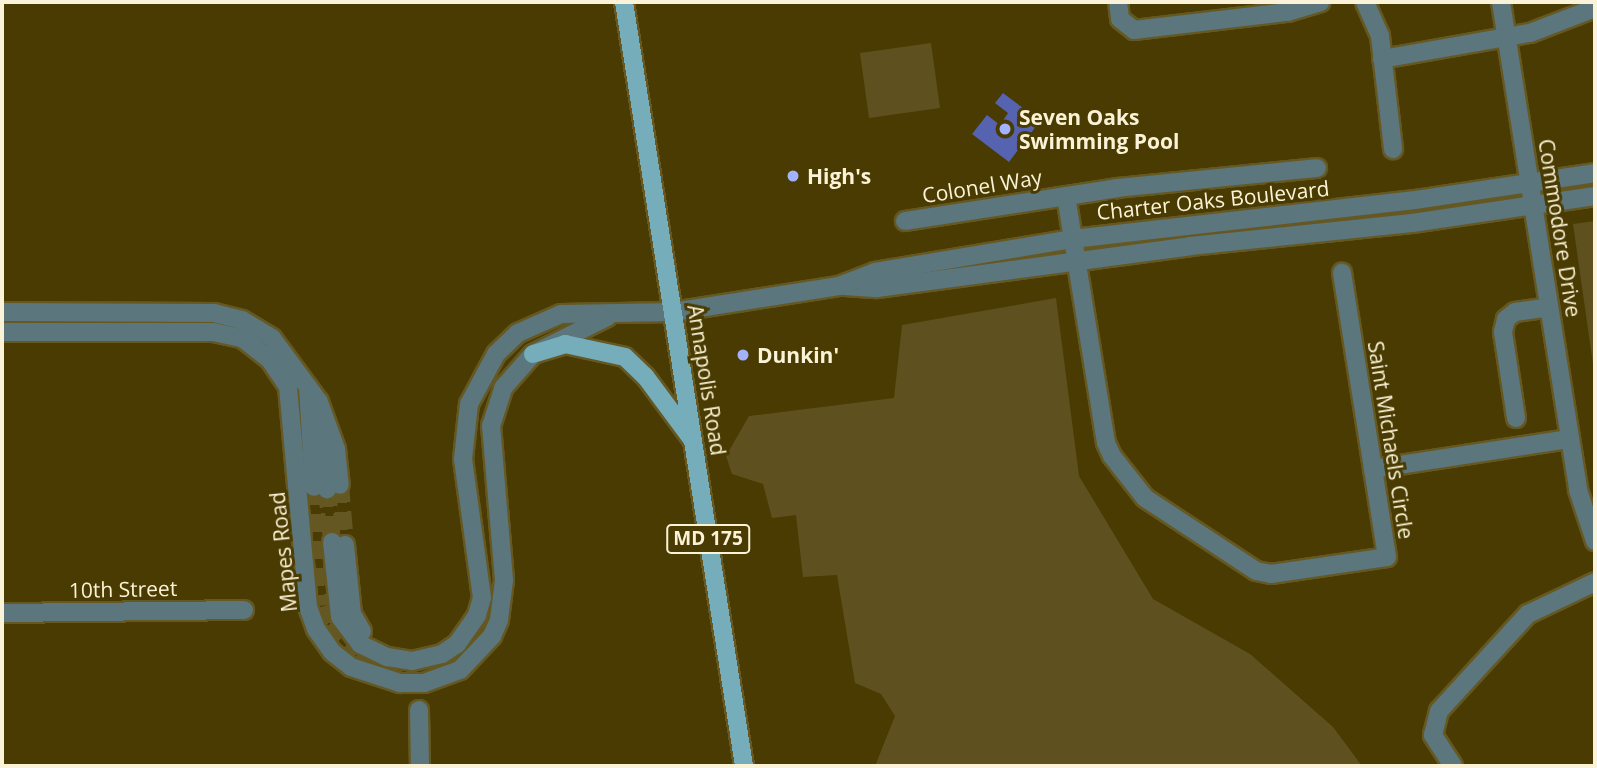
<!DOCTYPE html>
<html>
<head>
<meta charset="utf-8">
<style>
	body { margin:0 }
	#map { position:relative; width:1597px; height:768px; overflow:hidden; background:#493b01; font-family:"Open Sans",sans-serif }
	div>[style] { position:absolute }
	.green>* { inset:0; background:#5f511f }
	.water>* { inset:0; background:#5563b0 }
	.minor-tunnel>* { height:18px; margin-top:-9px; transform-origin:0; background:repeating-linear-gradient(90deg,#645721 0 18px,transparent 0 27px) }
	.roads { filter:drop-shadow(2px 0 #655823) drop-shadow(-2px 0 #655823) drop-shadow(0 2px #655823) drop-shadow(0 -2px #655823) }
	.minor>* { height:18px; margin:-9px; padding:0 9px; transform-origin:9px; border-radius:9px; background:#5b767c }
	.major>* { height:18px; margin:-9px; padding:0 9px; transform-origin:9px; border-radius:9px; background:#75adbb }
	.dots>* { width:19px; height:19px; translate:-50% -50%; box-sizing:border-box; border:4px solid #493b01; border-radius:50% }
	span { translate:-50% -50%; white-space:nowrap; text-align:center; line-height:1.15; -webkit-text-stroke:6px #493b01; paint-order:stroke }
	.shield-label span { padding:2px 5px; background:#493b01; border:2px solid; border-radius:5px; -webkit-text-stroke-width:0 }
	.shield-label { font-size:19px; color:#fbf3d8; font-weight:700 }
	.poi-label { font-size:21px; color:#fbf3d8; font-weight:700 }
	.left { translate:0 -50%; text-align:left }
	.street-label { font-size:21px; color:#fbf3d8 }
	.frame { position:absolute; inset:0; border:4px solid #fbf3d8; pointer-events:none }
</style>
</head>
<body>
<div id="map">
	<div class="green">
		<div style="clip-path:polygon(931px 43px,940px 108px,869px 118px,860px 53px)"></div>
		<div style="clip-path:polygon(1595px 221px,1595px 378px,1573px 224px)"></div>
		<div style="clip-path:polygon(1056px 298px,1079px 476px,1153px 599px,1250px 654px,1333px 727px,1362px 766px,875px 766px,895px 716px,881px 694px,855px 683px,837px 575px,803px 577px,796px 515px,772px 518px,763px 484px,732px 474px,726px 456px,749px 416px,894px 398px,902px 325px)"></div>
	</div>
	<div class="water">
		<div style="clip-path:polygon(1003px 93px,1040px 121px,1009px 162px,972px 134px,987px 115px,1000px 125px,1008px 113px,995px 103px)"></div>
	</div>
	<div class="minor-tunnel">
		<div style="left:340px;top:485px;width:60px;rotate:85.2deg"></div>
		<div style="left:314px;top:487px;width:119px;rotate:85.2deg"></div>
		<div style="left:324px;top:606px;width:19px;rotate:72deg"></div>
		<div style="left:330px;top:624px;width:40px;rotate:48deg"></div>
		<div style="left:357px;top:654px;width:41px;rotate:17.1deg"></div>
		<div style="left:327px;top:489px;width:53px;rotate:84.6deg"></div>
	</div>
	<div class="roads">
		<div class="minor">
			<div style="left:1118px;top:2px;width:17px;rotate:83deg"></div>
			<div style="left:1120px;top:19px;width:18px;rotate:38deg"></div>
			<div style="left:1134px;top:30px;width:155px;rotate:-6.7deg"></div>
			<div style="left:1288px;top:12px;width:34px;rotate:-17deg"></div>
			<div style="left:1365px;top:2px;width:37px;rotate:66deg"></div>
			<div style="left:1380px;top:36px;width:114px;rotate:83.4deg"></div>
			<div style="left:1501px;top:2px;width:494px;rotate:81deg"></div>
			<div style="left:1578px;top:490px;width:54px;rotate:71.6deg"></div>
			<div style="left:1382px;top:59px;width:150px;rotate:-10deg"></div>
			<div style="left:1530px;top:33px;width:70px;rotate:-21deg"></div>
			<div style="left:1066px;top:196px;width:250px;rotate:80.8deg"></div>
			<div style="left:1106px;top:443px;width:14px;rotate:65deg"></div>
			<div style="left:1112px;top:456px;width:53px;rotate:51.8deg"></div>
			<div style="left:1145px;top:498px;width:133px;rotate:33.3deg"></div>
			<div style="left:1256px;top:571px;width:15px;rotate:11deg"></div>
			<div style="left:1271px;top:574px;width:117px;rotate:-8.3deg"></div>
			<div style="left:1387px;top:557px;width:288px;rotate:-99deg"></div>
			<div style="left:905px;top:221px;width:215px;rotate:-8.8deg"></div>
			<div style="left:1117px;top:188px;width:201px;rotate:-5.7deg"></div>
			<div style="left:845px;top:286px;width:32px;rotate:4deg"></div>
			<div style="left:877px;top:288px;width:316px;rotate:-7.6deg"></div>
			<div style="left:1190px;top:246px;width:223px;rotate:-5.9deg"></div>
			<div style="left:1412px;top:223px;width:185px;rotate:-8.4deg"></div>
			<div style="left:2px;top:312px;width:212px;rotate:0.3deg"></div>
			<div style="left:214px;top:313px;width:29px;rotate:14deg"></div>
			<div style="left:242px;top:320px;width:35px;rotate:31deg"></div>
			<div style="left:272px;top:338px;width:79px;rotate:53.7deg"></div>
			<div style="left:319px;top:402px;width:50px;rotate:70.1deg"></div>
			<div style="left:336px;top:449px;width:36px;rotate:84deg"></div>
			<div style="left:2px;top:332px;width:211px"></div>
			<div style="left:213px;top:332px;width:30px;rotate:12deg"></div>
			<div style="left:242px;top:338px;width:36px;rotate:38deg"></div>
			<div style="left:270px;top:360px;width:32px;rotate:56deg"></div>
			<div style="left:288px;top:387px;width:221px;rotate:84.8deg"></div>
			<div style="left:308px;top:607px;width:23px;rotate:70deg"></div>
			<div style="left:316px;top:629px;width:28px;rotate:55deg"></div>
			<div style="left:332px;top:652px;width:24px;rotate:38deg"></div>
			<div style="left:351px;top:667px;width:52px;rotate:18.1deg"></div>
			<div style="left:400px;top:683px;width:24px"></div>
			<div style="left:424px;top:683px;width:38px;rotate:-20deg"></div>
			<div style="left:460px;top:670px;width:47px;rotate:-46.7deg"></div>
			<div style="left:492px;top:636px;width:17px;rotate:-66deg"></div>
			<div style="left:499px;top:620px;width:40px;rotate:-82.9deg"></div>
			<div style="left:504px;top:580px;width:155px;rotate:-94.8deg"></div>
			<div style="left:491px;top:426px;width:40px;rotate:-72deg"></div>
			<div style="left:503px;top:388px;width:45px;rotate:-48.6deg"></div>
			<div style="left:533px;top:354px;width:83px;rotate:-26.6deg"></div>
			<div style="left:308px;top:387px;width:100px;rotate:86.6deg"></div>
			<div style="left:1516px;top:418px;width:87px;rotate:-98.6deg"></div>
			<div style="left:1503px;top:332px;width:13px;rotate:-77deg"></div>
			<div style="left:1506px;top:319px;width:11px;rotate:-38deg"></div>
			<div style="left:1515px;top:312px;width:34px;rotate:-8deg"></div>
			<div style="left:318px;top:424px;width:66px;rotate:82.1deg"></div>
			<div style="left:1373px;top:469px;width:198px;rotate:-8.7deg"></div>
			<div style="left:332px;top:542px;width:75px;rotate:83.9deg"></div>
			<div style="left:340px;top:617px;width:34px;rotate:53deg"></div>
			<div style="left:360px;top:644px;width:30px;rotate:26deg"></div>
			<div style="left:387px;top:657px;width:25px;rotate:9deg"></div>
			<div style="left:412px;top:661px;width:31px;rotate:-13deg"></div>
			<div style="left:442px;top:654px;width:18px;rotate:-34deg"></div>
			<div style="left:457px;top:644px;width:35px;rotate:-55deg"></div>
			<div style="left:477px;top:615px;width:18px;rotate:-74deg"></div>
			<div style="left:482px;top:598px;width:140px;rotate:-97.8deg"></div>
			<div style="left:463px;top:459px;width:55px;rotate:-83.8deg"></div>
			<div style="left:469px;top:404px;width:57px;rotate:-61.6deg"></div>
			<div style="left:496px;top:354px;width:30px;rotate:-44deg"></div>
			<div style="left:518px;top:333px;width:47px;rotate:-23.8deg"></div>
			<div style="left:561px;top:314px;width:112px;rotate:-1deg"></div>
			<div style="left:673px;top:312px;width:168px;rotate:-8.9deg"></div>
			<div style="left:839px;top:286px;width:39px;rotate:-21deg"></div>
			<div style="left:875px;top:272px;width:201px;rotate:-9.5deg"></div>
			<div style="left:1073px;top:239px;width:344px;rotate:-6.5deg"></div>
			<div style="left:1415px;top:200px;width:182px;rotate:-8.5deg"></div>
			<div style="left:345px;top:545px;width:69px;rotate:84.2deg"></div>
			<div style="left:352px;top:614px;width:20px;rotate:60deg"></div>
			<div style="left:2px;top:613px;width:242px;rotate:-0.7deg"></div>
			<div style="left:419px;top:710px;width:56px;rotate:89deg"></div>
			<div style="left:1453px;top:766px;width:37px;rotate:-123deg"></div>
			<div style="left:1433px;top:735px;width:25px;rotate:-76deg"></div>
			<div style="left:1439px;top:711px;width:132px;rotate:-47.5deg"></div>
			<div style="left:1528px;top:614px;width:74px;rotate:-25.5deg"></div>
		</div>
		<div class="major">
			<div style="left:624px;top:2px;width:773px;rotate:81.07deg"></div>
			<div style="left:533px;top:354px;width:34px;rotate:-17deg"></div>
			<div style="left:565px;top:344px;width:61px;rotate:12.2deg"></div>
			<div style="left:625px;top:357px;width:28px;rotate:44deg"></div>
			<div style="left:645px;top:376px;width:77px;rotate:53.4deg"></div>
		</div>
	</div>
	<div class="dots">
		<div style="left:1005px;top:129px;background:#a2b2fd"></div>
		<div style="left:793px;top:176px;background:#a2b2fd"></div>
		<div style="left:743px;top:355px;background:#a2b2fd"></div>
	</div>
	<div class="shield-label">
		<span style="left:708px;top:539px">MD 175</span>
	</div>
	<div class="poi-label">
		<span class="left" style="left:1019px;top:129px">Seven Oaks<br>Swimming Pool</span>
		<span class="left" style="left:807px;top:176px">High's</span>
		<span class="left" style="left:757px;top:355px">Dunkin'</span>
	</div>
	<div class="street-label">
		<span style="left:982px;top:186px;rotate:-9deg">Colonel Way</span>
		<span style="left:1213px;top:200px;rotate:-6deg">Charter Oaks Boulevard</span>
		<span style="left:1560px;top:228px;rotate:81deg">Commodore Drive</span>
		<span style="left:707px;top:380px;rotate:81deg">Annapolis Road</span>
		<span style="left:1391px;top:440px;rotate:81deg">Saint Michaels Circle</span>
		<span style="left:283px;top:552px;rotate:-96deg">Mapes Road</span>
		<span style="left:123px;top:589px;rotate:-1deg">10th Street</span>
	</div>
	<div class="frame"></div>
</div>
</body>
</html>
